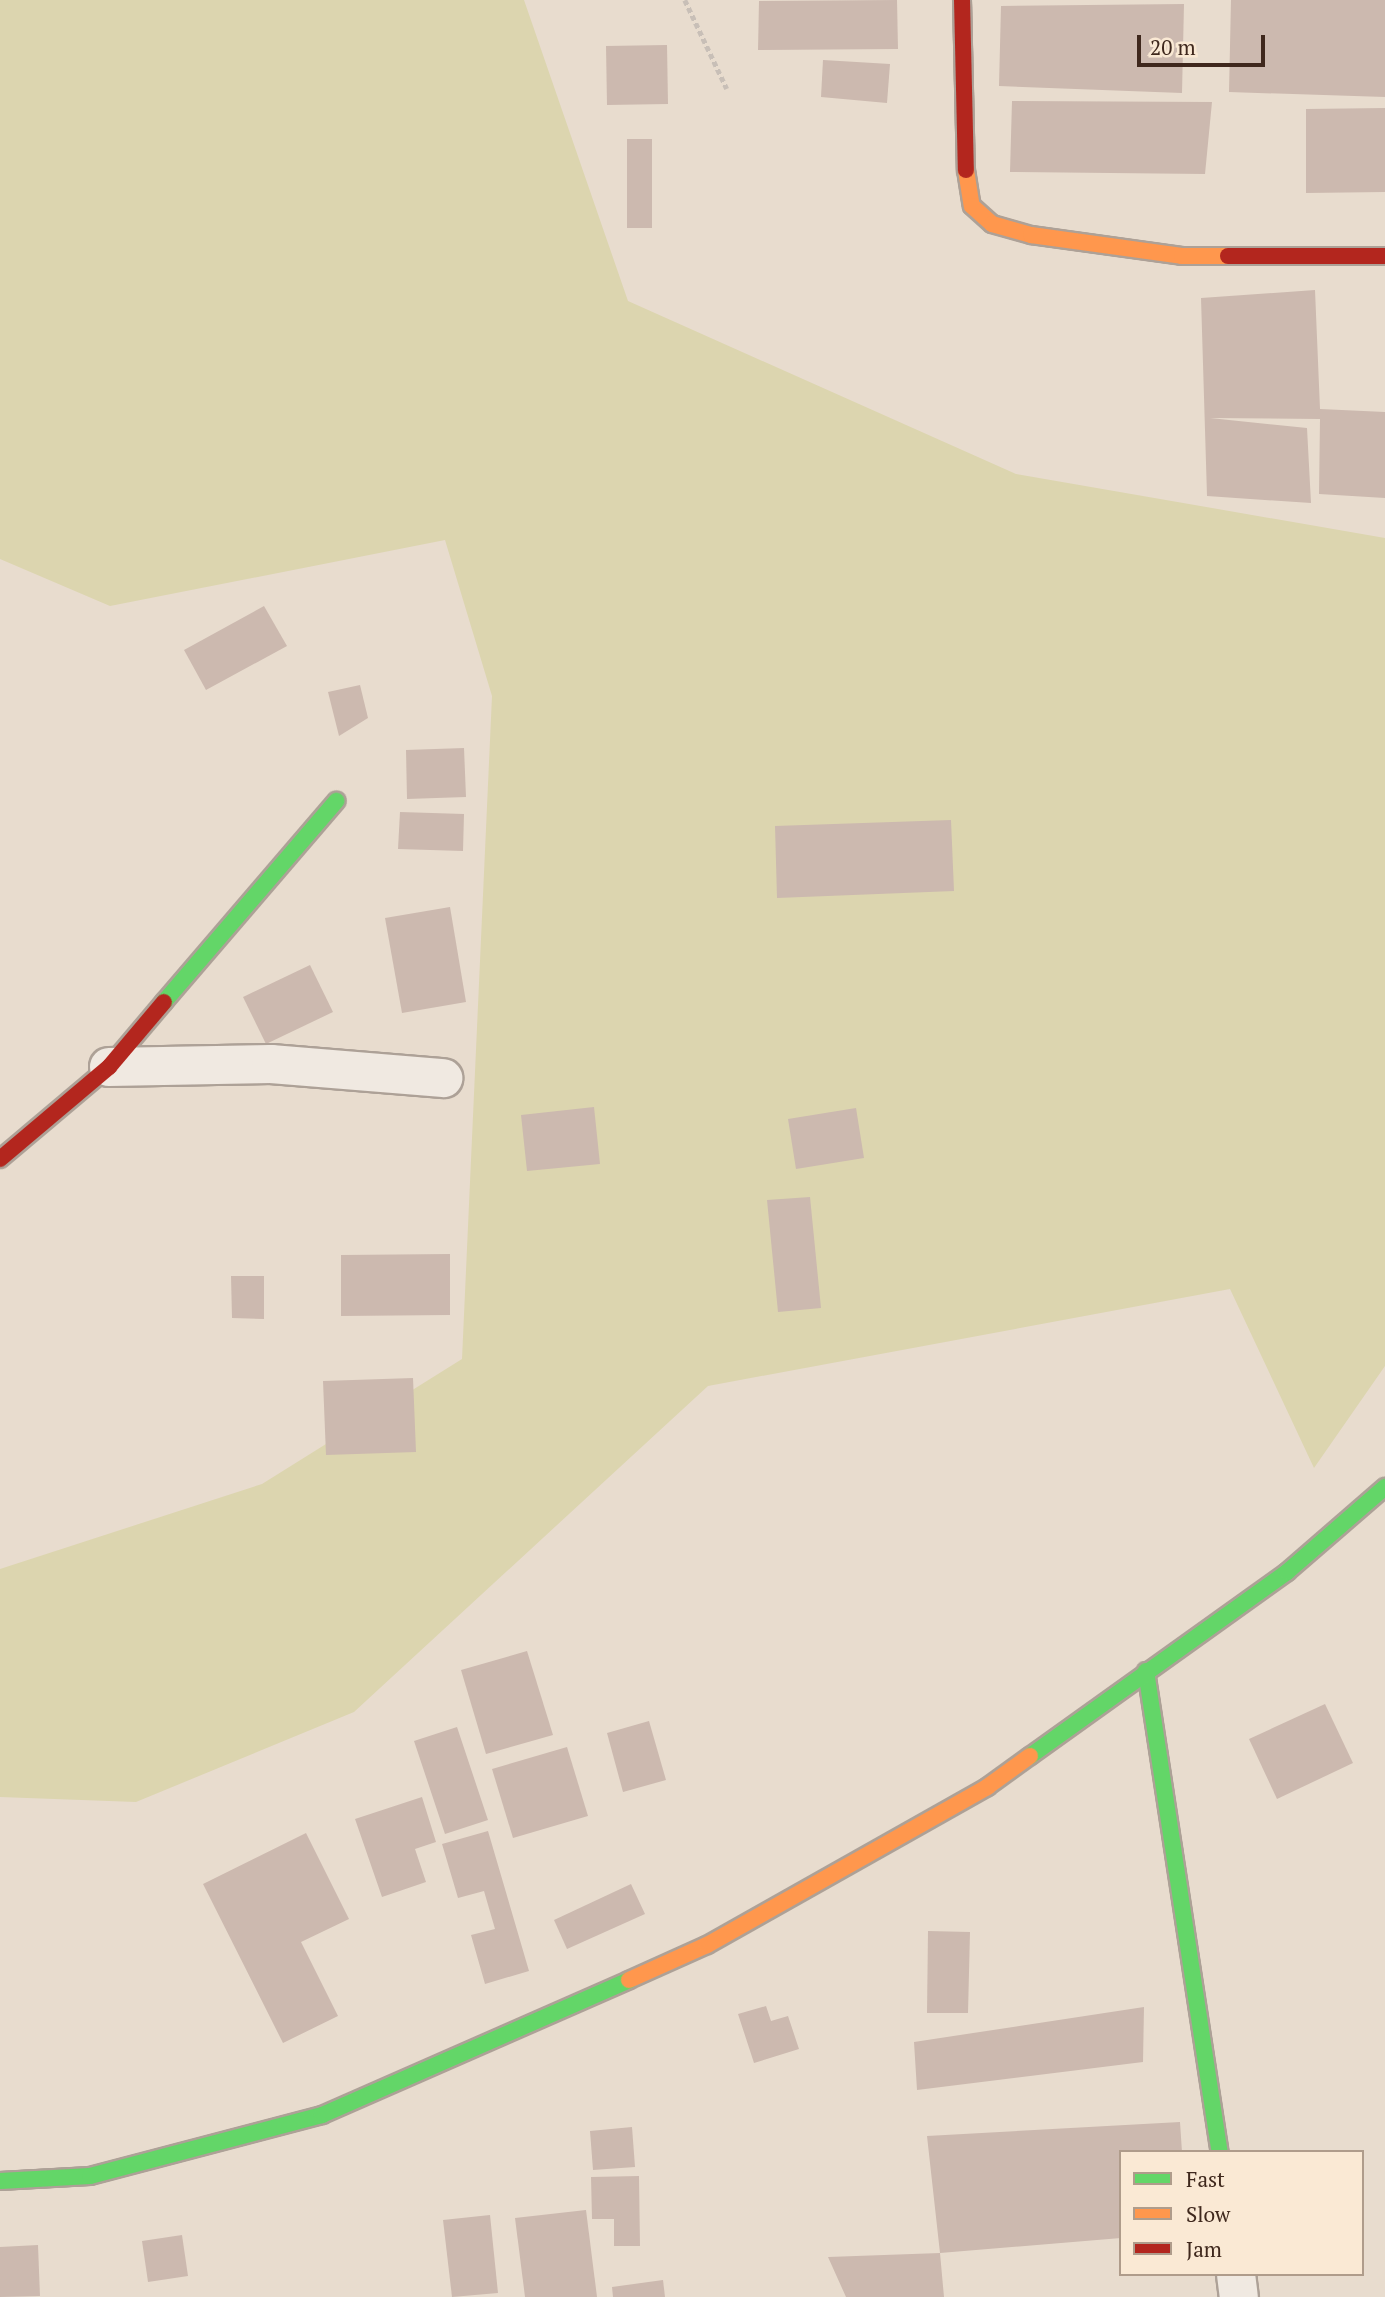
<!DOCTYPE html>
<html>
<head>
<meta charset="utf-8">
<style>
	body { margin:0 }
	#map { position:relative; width:1385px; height:2297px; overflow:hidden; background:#e8dcce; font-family:"PT Serif",serif }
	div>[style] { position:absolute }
	.green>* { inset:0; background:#dcd5af }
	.building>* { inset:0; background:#ccb9af }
	.path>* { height:4.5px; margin-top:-2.25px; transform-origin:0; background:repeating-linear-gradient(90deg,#c8bfb7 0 5px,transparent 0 8.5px) }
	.roads { filter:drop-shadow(2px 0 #ada197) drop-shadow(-2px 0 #ada197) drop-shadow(0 2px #ada197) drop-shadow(0 -2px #ada197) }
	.street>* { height:38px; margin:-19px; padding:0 19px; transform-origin:19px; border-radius:19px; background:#f0e9e1 }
	.fast>* { height:16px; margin:-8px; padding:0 8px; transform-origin:8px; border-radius:8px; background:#63d668 }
	.slow>* { height:16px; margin:-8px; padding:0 8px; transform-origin:8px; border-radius:8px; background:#ff974d }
	.jam>* { height:16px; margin:-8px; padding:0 8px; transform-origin:8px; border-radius:8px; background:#b3261e }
	span { translate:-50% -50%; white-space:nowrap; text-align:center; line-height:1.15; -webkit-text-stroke:5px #fae9d4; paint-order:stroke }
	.legend { position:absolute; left:1119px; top:2150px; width:245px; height:126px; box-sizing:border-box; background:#fae9d4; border:2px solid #af9c8b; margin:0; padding:9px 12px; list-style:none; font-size:21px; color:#3f281d }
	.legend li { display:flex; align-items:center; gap:14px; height:35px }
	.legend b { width:35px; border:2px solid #af9c8b }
	.scale { position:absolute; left:1137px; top:35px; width:128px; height:32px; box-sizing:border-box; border:4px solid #3f281d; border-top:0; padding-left:9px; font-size:21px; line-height:24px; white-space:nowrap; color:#3f281d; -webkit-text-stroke:5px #fae9d4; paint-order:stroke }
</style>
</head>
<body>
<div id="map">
	<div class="green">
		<div style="clip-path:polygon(0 0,524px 0,628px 301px,1016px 474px,1385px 538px,1385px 1366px,1314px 1468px,1230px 1289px,708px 1386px,354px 1712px,136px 1802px,0 1797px,0 1569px,262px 1484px,462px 1359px,492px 696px,445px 540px,110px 606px,0 559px)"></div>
	</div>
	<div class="building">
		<div style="clip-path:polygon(897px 0,898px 49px,758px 50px,759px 1px)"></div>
		<div style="clip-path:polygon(1231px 0,1385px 0,1385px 97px,1229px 92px)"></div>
		<div style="clip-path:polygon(1184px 4px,1182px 93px,999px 86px,1001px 6px)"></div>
		<div style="clip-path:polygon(667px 45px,668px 104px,607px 105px,606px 46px)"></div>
		<div style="clip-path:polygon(823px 60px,890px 64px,887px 103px,821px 97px)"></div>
		<div style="clip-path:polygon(1012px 101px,1212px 102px,1205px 174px,1010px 172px)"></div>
		<div style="clip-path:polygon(1385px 108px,1385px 192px,1306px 193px,1306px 109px)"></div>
		<div style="clip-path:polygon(627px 139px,652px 139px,652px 228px,627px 228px)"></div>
		<div style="clip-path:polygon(1315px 290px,1320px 409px,1385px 412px,1385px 498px,1319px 494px,1320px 419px,1210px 418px,1307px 428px,1311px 503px,1207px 496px,1201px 298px)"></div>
		<div style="clip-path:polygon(264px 606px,287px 646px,206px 690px,184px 650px)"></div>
		<div style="clip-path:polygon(360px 685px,368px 718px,339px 736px,328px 692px)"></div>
		<div style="clip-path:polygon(464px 748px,466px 797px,407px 799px,406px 750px)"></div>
		<div style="clip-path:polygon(400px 812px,464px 814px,463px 851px,398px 849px)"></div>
		<div style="clip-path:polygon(951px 820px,954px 891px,777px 898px,775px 826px)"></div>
		<div style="clip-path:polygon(450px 907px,466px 1002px,402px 1013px,385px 918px)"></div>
		<div style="clip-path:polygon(310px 965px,333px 1012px,266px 1044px,243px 997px)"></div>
		<div style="clip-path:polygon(594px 1107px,600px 1164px,527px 1171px,521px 1115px)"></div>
		<div style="clip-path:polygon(856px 1108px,864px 1158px,796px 1169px,788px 1119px)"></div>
		<div style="clip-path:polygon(810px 1197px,821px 1308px,778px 1312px,767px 1200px)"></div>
		<div style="clip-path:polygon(450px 1254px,450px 1315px,341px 1316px,341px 1255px)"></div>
		<div style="clip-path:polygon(231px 1276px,264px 1276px,264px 1319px,232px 1318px)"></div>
		<div style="clip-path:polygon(413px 1378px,416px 1452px,326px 1455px,323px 1381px)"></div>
		<div style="clip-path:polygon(527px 1651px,553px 1735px,486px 1754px,461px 1670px)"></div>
		<div style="clip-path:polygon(1325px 1704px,1353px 1763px,1277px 1799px,1249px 1739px)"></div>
		<div style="clip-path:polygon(649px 1721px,666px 1780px,623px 1792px,607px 1733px)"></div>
		<div style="clip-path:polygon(457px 1727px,488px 1820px,445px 1834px,414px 1741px)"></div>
		<div style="clip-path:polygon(567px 1747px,588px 1816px,513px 1838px,492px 1769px)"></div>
		<div style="clip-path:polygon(422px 1797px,436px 1842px,415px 1849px,426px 1882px,382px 1897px,355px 1819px)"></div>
		<div style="clip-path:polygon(488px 1831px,529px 1971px,485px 1984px,471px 1935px,495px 1929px,484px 1891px,458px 1898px,442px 1844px)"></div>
		<div style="clip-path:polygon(306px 1833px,349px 1919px,301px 1942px,338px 2016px,283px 2043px,203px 1884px)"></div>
		<div style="clip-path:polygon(631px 1884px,645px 1914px,567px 1949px,554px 1920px)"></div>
		<div style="clip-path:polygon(928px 1931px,970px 1932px,968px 2013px,927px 2013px)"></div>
		<div style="clip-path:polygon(766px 2006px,771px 2021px,788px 2016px,799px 2049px,754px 2063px,738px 2014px)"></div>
		<div style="clip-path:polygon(1144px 2007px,1143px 2062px,917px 2090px,914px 2042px)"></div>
		<div style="clip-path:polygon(1180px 2122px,1182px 2152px,1121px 2152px,1121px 2238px,940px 2253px,944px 2297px,846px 2297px,828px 2257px,940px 2253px,927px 2136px)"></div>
		<div style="clip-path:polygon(632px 2127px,635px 2167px,593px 2170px,590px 2131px)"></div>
		<div style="clip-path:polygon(639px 2176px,640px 2246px,614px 2246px,614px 2219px,592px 2219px,591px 2177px)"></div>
		<div style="clip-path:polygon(586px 2210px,597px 2297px,525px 2297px,515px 2218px)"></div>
		<div style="clip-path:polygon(490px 2215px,498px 2293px,452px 2297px,443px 2220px)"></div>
		<div style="clip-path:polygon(182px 2235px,188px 2276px,148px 2282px,142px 2241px)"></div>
		<div style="clip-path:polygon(38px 2245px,40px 2296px,0 2297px,0 2247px)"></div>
		<div style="clip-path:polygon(663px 2280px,665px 2297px,613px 2297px,612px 2287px)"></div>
	</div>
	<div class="path">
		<div style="left:685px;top:0;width:98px;rotate:64.7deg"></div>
	</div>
	<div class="roads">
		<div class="street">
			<div style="left:109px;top:1067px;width:162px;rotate:-1.1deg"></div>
			<div style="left:271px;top:1064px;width:173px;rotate:4.7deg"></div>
			<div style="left:1236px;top:2274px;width:23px;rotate:83deg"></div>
		</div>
		<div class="fast">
			<div style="left:164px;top:1002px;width:265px;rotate:-49.4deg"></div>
			<div style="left:1146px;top:1671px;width:487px;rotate:81.3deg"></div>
			<div style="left:1030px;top:1756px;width:316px;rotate:-35.6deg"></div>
			<div style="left:1287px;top:1572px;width:130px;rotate:-40.9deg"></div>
			<div style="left:0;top:2181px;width:90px;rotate:-3.2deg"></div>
			<div style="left:90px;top:2176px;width:240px;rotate:-14.7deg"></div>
			<div style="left:322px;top:2115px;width:335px;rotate:-23.7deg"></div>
		</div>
		<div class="slow">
			<div style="left:966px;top:170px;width:36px;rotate:81deg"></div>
			<div style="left:972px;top:206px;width:27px;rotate:42deg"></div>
			<div style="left:992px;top:224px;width:41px;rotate:15.8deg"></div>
			<div style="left:1031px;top:235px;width:152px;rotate:7.9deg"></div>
			<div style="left:1182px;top:256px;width:46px"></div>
			<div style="left:629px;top:1980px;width:85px;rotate:-24.2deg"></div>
			<div style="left:707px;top:1945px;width:322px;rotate:-29.4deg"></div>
			<div style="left:987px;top:1787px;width:53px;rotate:-35.8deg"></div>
		</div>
		<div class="jam">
			<div style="left:962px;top:0;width:170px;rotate:88.7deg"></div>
			<div style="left:1228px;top:256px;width:157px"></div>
			<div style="left:0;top:1159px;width:143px;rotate:-40.2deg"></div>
			<div style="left:109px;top:1067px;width:85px;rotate:-49.8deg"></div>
		</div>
	</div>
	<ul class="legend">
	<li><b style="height:9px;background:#63d668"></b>Fast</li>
	<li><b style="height:9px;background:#ff974d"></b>Slow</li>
	<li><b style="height:9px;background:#b3261e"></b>Jam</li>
	</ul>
	<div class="scale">20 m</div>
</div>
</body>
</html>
